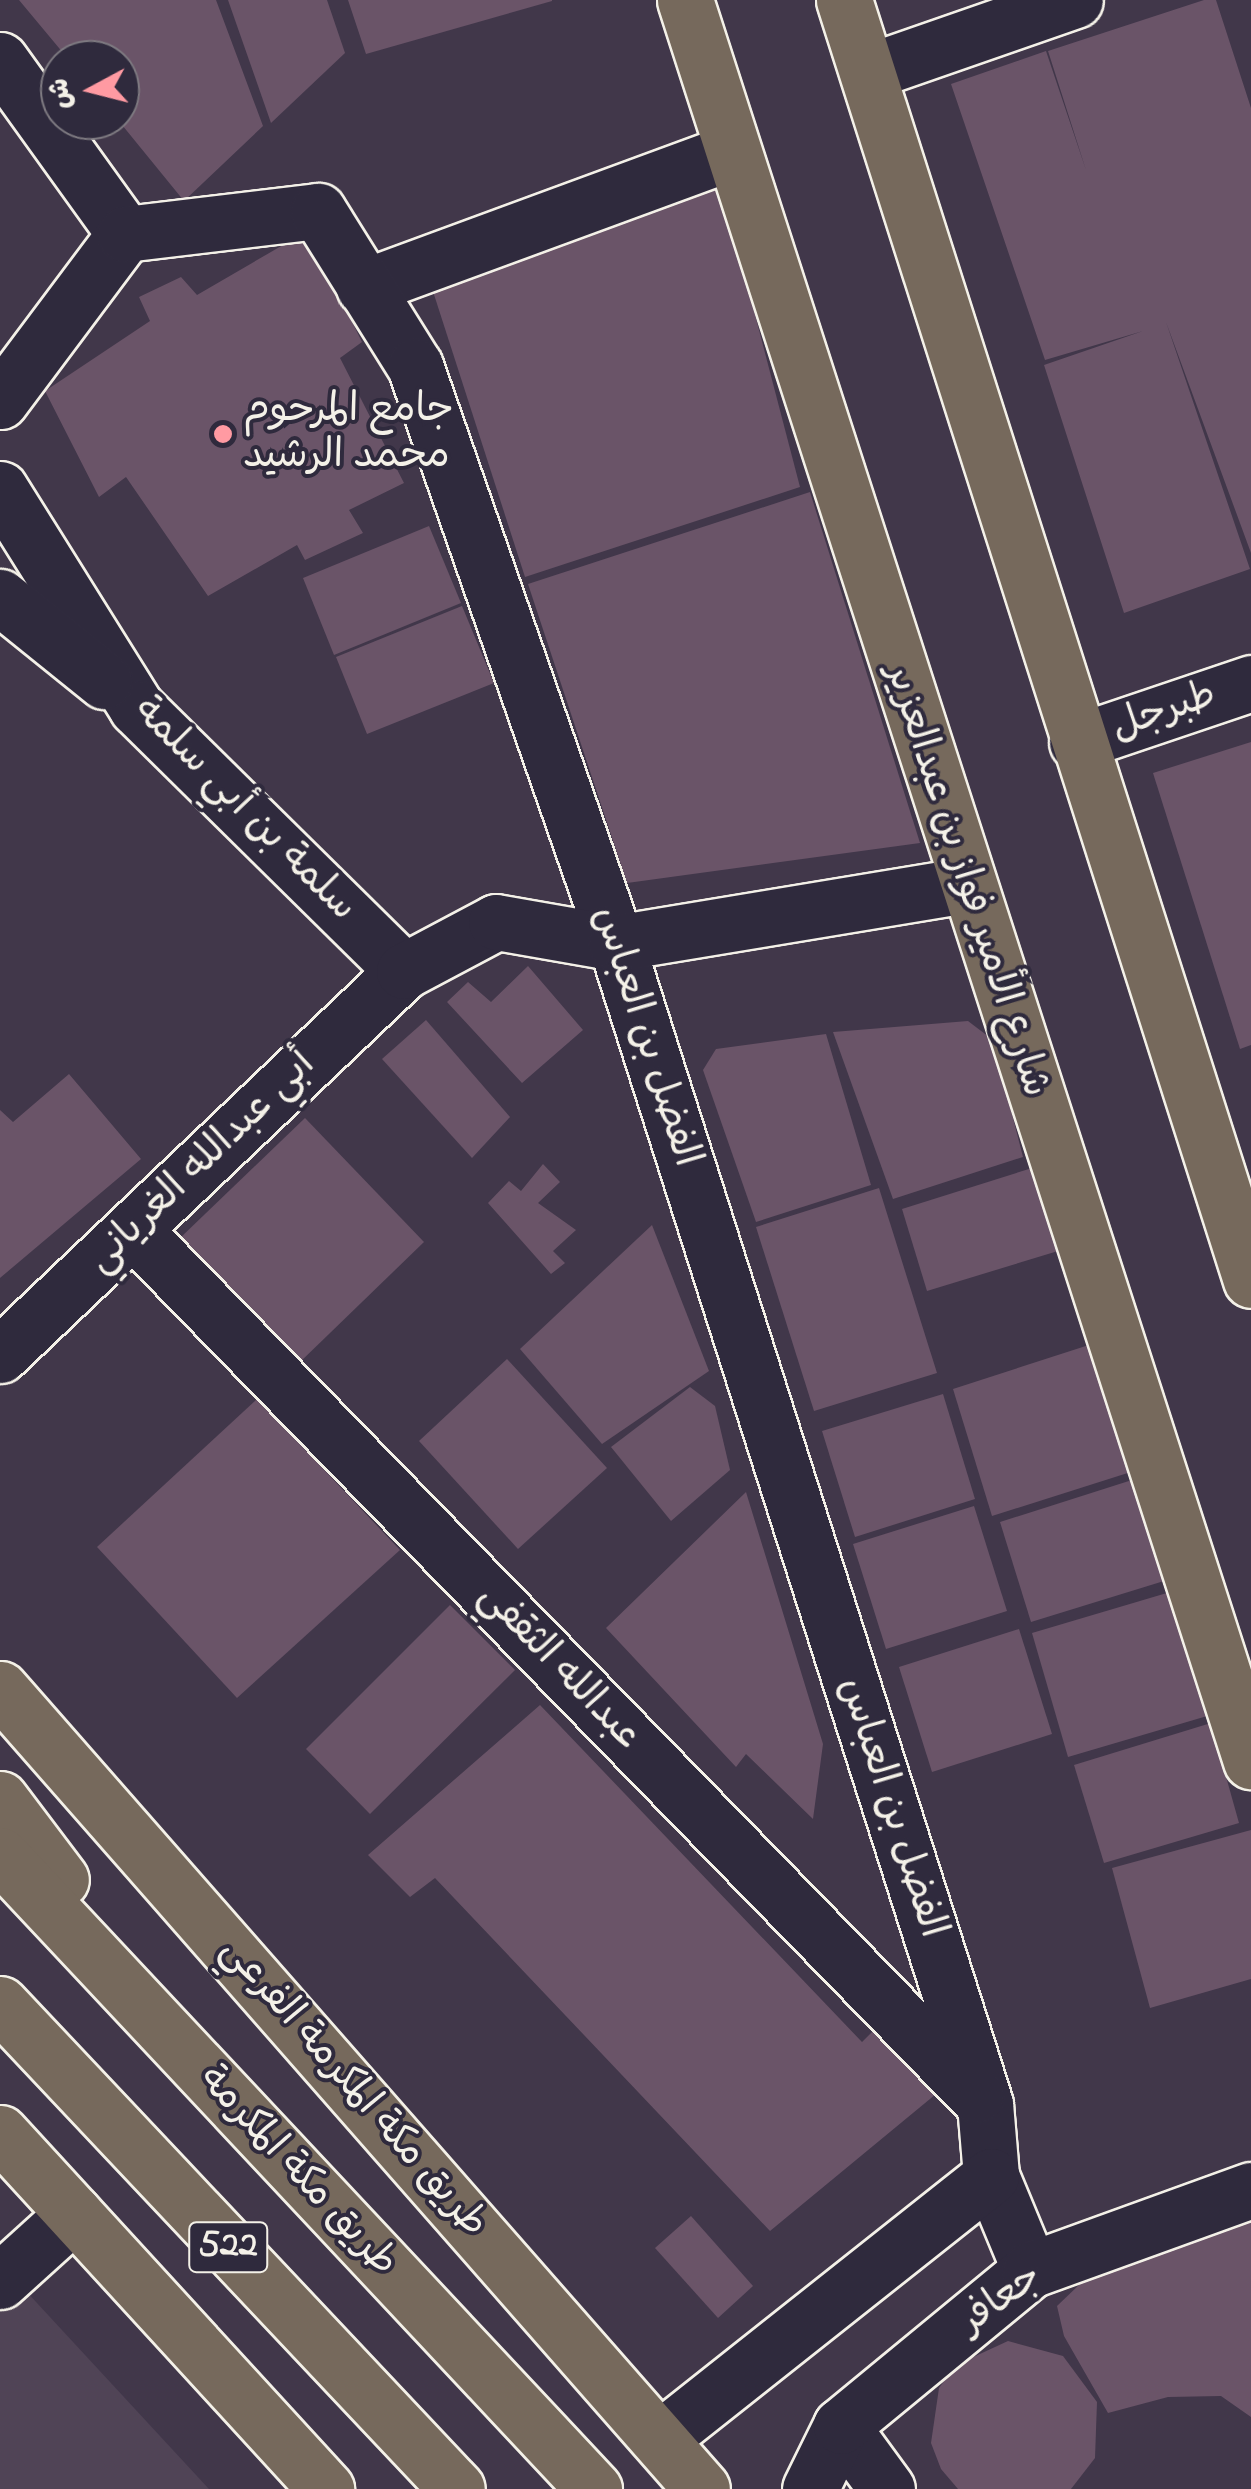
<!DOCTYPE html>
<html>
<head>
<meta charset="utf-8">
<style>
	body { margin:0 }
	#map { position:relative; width:1251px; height:2489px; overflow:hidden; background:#41374a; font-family:"Indie Flower","Playpen Sans Arabic",sans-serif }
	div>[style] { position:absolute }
	.built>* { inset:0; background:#504456 }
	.building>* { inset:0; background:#6a5468 }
	.roads { filter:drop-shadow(2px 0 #f4f1e8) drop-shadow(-2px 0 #f4f1e8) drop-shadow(0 2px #f4f1e8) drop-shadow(0 -2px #f4f1e8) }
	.minor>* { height:55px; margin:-27.5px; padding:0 27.5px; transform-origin:27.5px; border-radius:27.5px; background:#2f2a3d }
	.major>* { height:55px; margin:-27.5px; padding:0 27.5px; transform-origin:27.5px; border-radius:27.5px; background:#76695c }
	.highway>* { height:55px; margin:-27.5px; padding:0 27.5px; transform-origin:27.5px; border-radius:27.5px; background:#76695c }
	.dots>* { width:28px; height:28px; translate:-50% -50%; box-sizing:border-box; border:5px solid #2f2a3d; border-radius:50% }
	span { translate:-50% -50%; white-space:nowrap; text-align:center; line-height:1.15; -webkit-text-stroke:8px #2f2a3d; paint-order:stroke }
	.shield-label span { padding:2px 8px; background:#2f2a3d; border:2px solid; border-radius:8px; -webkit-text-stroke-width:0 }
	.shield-label { font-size:38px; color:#f4f1e8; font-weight:700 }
	.poi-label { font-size:40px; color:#f4f1e8 }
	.left { translate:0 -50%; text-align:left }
	.street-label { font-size:40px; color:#f4f1e8 }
	.north { position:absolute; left:40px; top:40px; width:100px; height:100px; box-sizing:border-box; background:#2f2a3d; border:2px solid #7e7a81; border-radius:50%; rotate:263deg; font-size:28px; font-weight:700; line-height:40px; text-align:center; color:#f4f1e8 }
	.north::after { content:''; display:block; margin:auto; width:35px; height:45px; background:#ff9aa2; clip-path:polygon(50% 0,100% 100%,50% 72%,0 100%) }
</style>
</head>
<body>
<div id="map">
	<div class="built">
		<div style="clip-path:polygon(0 2263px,209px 2489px,0 2489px)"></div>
	</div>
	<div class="building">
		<div style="clip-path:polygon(19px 0,216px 0,263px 126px,184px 201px,118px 120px,120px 60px,69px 60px)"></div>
		<div style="clip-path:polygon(228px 0,327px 0,345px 53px,271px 123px)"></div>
		<div style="clip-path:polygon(348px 0,552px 0,552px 1px,366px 54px)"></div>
		<div style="clip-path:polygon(1204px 0,1216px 0,1251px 108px,1251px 553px,1166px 322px,1250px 569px,1124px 613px,1044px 365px,1143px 331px,1045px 360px,951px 84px,1046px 51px,1086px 170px,1048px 51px)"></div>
		<div style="clip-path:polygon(694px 184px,723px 192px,800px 487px,525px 577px,429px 279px)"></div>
		<div style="clip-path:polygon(307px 231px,362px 342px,340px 358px,404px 483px,349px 510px,363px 533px,305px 560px,297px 545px,208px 596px,126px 477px,99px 497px,45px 391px,150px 321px,139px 297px,181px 277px,197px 295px)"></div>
		<div style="clip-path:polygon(810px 492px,920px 843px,627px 883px,528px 584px)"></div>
		<div style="clip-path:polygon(429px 526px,461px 603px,334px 655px,303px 578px)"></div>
		<div style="clip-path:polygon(462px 606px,494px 683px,367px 734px,336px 657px)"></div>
		<div style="clip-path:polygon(1251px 742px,1251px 1045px,1240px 1049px,1153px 773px)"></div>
		<div style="clip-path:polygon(528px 966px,583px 1030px,522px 1083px,447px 1002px,468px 982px,491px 1002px)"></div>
		<div style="clip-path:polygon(426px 1020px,510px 1117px,472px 1158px,382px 1059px)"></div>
		<div style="clip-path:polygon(968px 1021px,993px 1040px,1023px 1157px,893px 1199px,833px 1032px)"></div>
		<div style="clip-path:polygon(826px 1034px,871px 1185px,756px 1222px,703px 1070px,716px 1049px)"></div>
		<div style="clip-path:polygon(69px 1074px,141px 1159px,0 1278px,0 1110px,13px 1122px)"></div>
		<div style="clip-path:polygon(305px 1118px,424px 1242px,298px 1364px,179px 1239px)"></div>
		<div style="clip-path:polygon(543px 1164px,560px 1182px,538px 1203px,576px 1230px,553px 1251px,565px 1263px,551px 1274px,488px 1203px,509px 1181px,521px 1191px)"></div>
		<div style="clip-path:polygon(1032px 1168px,1058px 1251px,927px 1291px,902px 1209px)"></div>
		<div style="clip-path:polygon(879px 1188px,937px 1373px,814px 1411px,756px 1227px)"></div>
		<div style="clip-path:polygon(652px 1225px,709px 1371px,602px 1444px,520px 1349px)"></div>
		<div style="clip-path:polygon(1092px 1344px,1134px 1471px,992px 1516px,953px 1389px)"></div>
		<div style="clip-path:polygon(507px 1359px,607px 1468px,518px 1549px,419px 1441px)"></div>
		<div style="clip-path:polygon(690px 1387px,715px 1406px,730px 1470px,671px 1521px,611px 1447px)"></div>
		<div style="clip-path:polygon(943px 1394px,975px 1499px,855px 1537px,822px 1431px)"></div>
		<div style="clip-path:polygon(257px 1399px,400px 1550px,237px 1698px,97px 1547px)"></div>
		<div style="clip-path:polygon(1132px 1480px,1164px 1581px,1031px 1622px,1000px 1522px)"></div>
		<div style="clip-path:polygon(746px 1492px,823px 1744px,813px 1819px,746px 1754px,736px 1767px,606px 1628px)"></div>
		<div style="clip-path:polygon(974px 1506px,1007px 1611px,886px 1649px,853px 1544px)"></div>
		<div style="clip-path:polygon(1177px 1590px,1214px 1714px,1068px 1757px,1032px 1633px)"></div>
		<div style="clip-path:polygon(450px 1605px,515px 1670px,370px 1814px,306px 1749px)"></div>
		<div style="clip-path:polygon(1019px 1629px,1052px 1734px,932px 1772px,899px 1667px)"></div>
		<div style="clip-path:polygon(540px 1705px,862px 2042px,875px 2029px,936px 2094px,770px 2231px,435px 1878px,410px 1897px,368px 1855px)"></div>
		<div style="clip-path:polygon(1211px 1723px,1239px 1823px,1104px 1863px,1074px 1765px)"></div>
		<div style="clip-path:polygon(1251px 1830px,1251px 1979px,1150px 2008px,1112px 1868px)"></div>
		<div style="clip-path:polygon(691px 2216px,753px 2286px,718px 2318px,655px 2248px)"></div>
		<div style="clip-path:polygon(1251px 2218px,1251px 2417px,1221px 2396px,1168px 2397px,1108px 2413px,1064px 2336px,1057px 2306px,1081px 2283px)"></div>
		<div style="clip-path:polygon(1008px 2341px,1063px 2356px,1097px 2402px,1095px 2458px,1071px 2489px,958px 2489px,941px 2469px,931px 2443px,939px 2388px,956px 2365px)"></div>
	</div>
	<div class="roads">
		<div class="minor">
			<div style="left:0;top:60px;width:214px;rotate:54.3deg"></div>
			<div style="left:868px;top:72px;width:219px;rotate:-19.2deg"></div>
			<div style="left:364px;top:287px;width:390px;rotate:-20.2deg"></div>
			<div style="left:0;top:401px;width:209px;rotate:-53.2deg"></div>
			<div style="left:125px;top:234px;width:194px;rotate:-6.8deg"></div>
			<div style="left:318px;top:211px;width:183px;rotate:58deg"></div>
			<div style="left:415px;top:366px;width:611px;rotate:70.79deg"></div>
			<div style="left:616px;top:943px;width:1218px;rotate:72.37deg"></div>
			<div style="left:985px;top:2104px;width:72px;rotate:85.2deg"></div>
			<div style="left:991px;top:2176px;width:102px;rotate:67.5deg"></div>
			<div style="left:0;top:489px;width:258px;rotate:58deg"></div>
			<div style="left:137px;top:708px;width:375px;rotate:44.6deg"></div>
			<div style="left:0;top:597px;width:134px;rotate:38.9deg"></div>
			<div style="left:1077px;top:742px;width:184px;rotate:-18.7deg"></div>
			<div style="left:133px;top:1230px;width:1208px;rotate:45.74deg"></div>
			<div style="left:0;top:1355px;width:557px;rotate:-43.55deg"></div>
			<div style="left:404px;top:971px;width:104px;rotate:-28deg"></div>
			<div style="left:496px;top:922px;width:122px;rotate:9.9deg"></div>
			<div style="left:616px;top:943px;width:357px;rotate:-9.4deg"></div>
			<div style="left:0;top:2281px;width:100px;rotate:-42.2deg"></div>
			<div style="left:841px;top:2426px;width:78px;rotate:53.9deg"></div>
			<div style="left:662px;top:2437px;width:420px;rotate:-38.4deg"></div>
			<div style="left:810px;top:2489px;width:70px;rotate:-63.8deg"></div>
			<div style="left:841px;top:2426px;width:245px;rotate:-39.5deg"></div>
			<div style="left:1030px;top:2270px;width:235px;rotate:-19.9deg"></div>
		</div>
		<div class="major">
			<div style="left:685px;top:0;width:1850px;rotate:72.18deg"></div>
			<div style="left:844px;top:0;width:1343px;rotate:72.36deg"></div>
			<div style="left:0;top:1689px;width:1064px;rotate:48.73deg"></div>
			<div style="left:0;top:2133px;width:483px;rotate:47.5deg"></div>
		</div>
		<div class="highway">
			<div style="left:0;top:1799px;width:101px;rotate:53deg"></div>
			<div style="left:0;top:1855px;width:869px;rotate:46.87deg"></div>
			<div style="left:0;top:2004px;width:666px;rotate:46.7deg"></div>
		</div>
	</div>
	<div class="dots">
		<div style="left:223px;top:434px;background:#ff9aa2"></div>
	</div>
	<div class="shield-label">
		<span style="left:228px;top:2247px">522</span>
	</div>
	<div class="poi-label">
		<span class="left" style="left:243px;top:434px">جامع المرحوم<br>محمد الرشيد</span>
	</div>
	<div class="street-label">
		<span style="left:1164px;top:712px;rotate:-19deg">طبرجل</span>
		<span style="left:244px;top:810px;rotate:45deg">سلمة بن أبي سلمة</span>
		<span style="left:966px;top:881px;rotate:72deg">شارع الأمير فواز بن عبدالعزير</span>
		<span style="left:645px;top:1037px;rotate:72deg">الفضل بن العباس</span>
		<span style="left:202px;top:1163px;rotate:-44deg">أبي عبدالله الغرياني</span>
		<span style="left:559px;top:1667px;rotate:46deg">عبدالله الثقفي</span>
		<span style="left:891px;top:1808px;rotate:72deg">الفضل بن العباس</span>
		<span style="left:353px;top:2088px;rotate:49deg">طريق مكة المكرمة الفرعي</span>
		<span style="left:297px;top:2172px;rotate:47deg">طريق مكة المكرمة</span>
		<span style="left:1001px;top:2300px;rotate:-36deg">جعافر</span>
	</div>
	<div class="north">ش</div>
</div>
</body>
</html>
